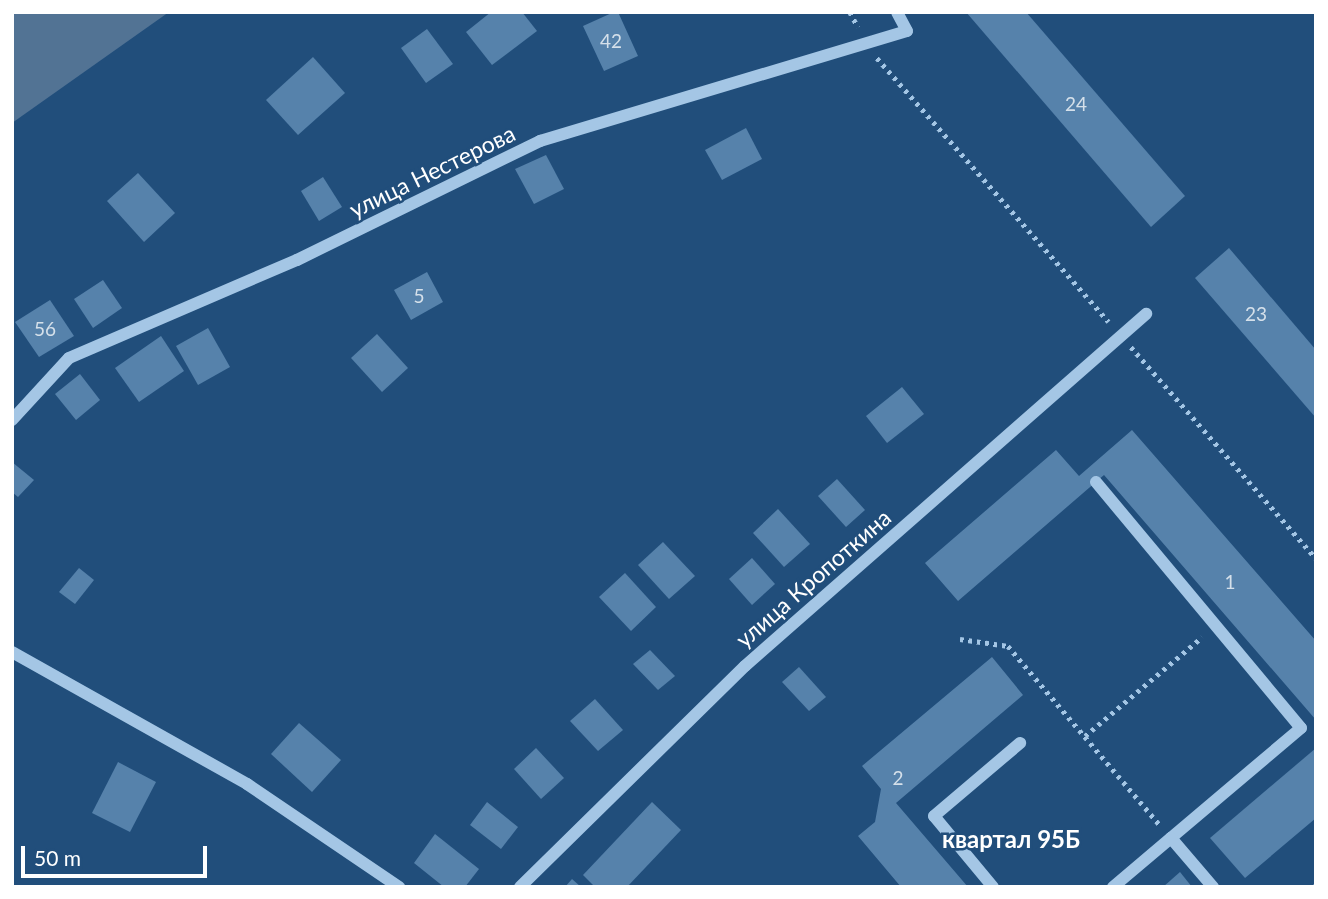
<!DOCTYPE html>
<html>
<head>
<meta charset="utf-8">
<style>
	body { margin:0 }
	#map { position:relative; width:1328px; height:899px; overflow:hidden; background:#214e7b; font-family:Lato,sans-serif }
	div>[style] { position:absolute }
	.water>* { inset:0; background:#527394 }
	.building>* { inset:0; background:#5682ab }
	.path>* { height:4.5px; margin-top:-2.25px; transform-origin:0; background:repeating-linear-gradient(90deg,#a4c6e5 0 3.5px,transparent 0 8.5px) }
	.minor>* { height:12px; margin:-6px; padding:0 6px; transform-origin:6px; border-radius:6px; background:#a4c6e5 }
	span { translate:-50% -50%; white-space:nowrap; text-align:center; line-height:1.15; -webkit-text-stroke:5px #214e7b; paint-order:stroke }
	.number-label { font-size:19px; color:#d5e0ea }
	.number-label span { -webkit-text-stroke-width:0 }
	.street-label { font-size:23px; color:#fff }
	.neighbourhood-label { font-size:24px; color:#fff; font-weight:700 }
	.frame { position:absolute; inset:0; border:14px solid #fff; pointer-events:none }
	.scale { position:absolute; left:21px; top:846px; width:186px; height:32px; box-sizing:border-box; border:4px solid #fff; border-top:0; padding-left:9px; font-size:21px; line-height:24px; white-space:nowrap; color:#fff; -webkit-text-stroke:5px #214e7b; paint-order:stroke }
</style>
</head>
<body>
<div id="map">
	<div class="water">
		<div style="clip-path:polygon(12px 12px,169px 12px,12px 123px)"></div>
	</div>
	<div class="building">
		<div style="clip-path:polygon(491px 12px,522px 12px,537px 31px,492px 65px,466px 32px)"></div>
		<div style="clip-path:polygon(614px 12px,618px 12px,638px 56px,604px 71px,583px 26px)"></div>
		<div style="clip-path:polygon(966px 12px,1026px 12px,1185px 196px,1151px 227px)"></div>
		<div style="clip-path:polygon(427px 29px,453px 64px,426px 83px,401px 48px)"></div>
		<div style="clip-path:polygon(313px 57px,345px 93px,298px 135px,266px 100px)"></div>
		<div style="clip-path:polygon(746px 128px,762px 159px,722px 180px,705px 150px)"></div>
		<div style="clip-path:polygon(546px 155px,564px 189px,534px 204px,515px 169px)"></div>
		<div style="clip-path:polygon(138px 173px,175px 213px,144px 242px,107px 201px)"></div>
		<div style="clip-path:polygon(323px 177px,342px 207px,319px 221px,301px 191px)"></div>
		<div style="clip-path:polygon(1229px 248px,1316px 350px,1316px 418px,1195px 278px)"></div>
		<div style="clip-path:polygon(427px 272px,443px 302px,411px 320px,394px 290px)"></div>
		<div style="clip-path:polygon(103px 280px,122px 308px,93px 328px,74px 299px)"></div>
		<div style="clip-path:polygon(50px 300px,74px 336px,39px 357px,15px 322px)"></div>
		<div style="clip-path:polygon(208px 328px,230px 367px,198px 385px,176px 346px)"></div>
		<div style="clip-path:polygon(377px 334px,408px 368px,382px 392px,351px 358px)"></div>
		<div style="clip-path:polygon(161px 336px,184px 371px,139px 402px,115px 368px)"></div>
		<div style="clip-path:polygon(80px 374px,100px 400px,76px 420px,55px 394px)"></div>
		<div style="clip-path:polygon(902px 387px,924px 414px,887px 443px,866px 416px)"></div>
		<div style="clip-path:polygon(1132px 430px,1316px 641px,1316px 720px,1104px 475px,958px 601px,925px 563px,1056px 450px,1079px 476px)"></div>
		<div style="clip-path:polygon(12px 462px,34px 480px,18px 497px,12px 492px)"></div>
		<div style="clip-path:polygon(837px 479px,865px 510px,846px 527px,818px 496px)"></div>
		<div style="clip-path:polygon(778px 509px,810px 544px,784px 567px,753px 533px)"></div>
		<div style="clip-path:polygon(663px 542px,695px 576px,669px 599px,638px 565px)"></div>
		<div style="clip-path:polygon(752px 558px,775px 584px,752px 605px,729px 579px)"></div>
		<div style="clip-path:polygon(79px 568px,94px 580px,75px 604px,59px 592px)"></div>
		<div style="clip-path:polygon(625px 573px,656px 607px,631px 631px,599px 597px)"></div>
		<div style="clip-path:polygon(650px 650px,675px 676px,658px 690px,633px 664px)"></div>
		<div style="clip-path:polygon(992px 657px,1023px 695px,896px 803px,968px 887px,901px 887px,858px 836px,875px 822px,881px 789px,862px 766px)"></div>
		<div style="clip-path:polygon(799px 667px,826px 697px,809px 711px,782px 682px)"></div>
		<div style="clip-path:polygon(595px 699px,623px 730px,598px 751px,570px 721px)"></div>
		<div style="clip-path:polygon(299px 723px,341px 760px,312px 792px,271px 754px)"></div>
		<div style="clip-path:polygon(536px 748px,564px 778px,541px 799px,514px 769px)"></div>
		<div style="clip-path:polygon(1316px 748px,1316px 818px,1245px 878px,1210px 838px)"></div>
		<div style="clip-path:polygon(118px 762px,156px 782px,130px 832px,92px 813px)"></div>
		<div style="clip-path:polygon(487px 802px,518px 827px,501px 849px,470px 825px)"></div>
		<div style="clip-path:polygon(652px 802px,681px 830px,627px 887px,595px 887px,583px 875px)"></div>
		<div style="clip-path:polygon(435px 834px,479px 869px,465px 887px,444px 887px,414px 863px)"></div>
		<div style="clip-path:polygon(1180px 872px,1192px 887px,1163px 887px)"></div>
		<div style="clip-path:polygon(572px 879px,581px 887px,565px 887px)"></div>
	</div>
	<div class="path">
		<div style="left:850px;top:12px;width:17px;rotate:62deg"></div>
		<div style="left:877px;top:58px;width:351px;rotate:48.7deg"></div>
		<div style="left:1131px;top:347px;width:281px;rotate:48.8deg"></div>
		<div style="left:960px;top:639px;width:49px;rotate:8.3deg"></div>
		<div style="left:1008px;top:646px;width:235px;rotate:49.7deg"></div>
		<div style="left:1085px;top:736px;width:153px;rotate:-40.2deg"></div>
		<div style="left:1314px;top:887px;width:3px;rotate:-45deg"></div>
	</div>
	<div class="minor">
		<div style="left:12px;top:420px;width:84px;rotate:-47.4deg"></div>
		<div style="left:69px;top:358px;width:248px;rotate:-23.3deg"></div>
		<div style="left:297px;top:260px;width:271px;rotate:-26.1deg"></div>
		<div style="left:540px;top:141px;width:383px;rotate:-16.7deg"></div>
		<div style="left:907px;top:31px;width:21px;rotate:-118deg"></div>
		<div style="left:1096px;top:482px;width:320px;rotate:50.2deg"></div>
		<div style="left:1301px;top:728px;width:170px;rotate:139.8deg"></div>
		<div style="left:12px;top:652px;width:270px;rotate:29.3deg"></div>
		<div style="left:247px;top:784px;width:184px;rotate:34.1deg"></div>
		<div style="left:520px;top:887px;width:315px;rotate:-44.5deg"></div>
		<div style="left:745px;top:666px;width:534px;rotate:-41.28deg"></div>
		<div style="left:993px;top:887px;width:92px;rotate:-129.7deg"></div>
		<div style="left:934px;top:816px;width:113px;rotate:-40.3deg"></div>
		<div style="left:1113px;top:887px;width:76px;rotate:-40.2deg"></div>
		<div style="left:1171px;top:838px;width:65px;rotate:49.4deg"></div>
	</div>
	<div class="number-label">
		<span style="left:611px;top:41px">42</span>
		<span style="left:1076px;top:104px">24</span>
		<span style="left:419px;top:296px">5</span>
		<span style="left:1256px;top:314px">23</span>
		<span style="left:45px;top:329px">56</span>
		<span style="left:1230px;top:582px">1</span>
		<span style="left:898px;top:778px">2</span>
	</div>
	<div class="street-label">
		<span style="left:432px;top:171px;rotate:-26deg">улица Нестерова</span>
		<span style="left:813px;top:578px;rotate:-41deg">улица Кропоткина</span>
	</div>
	<div class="neighbourhood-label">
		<span style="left:1011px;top:839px">квартал 95Б</span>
	</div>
	<div class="frame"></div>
	<div class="scale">50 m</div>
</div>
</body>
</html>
